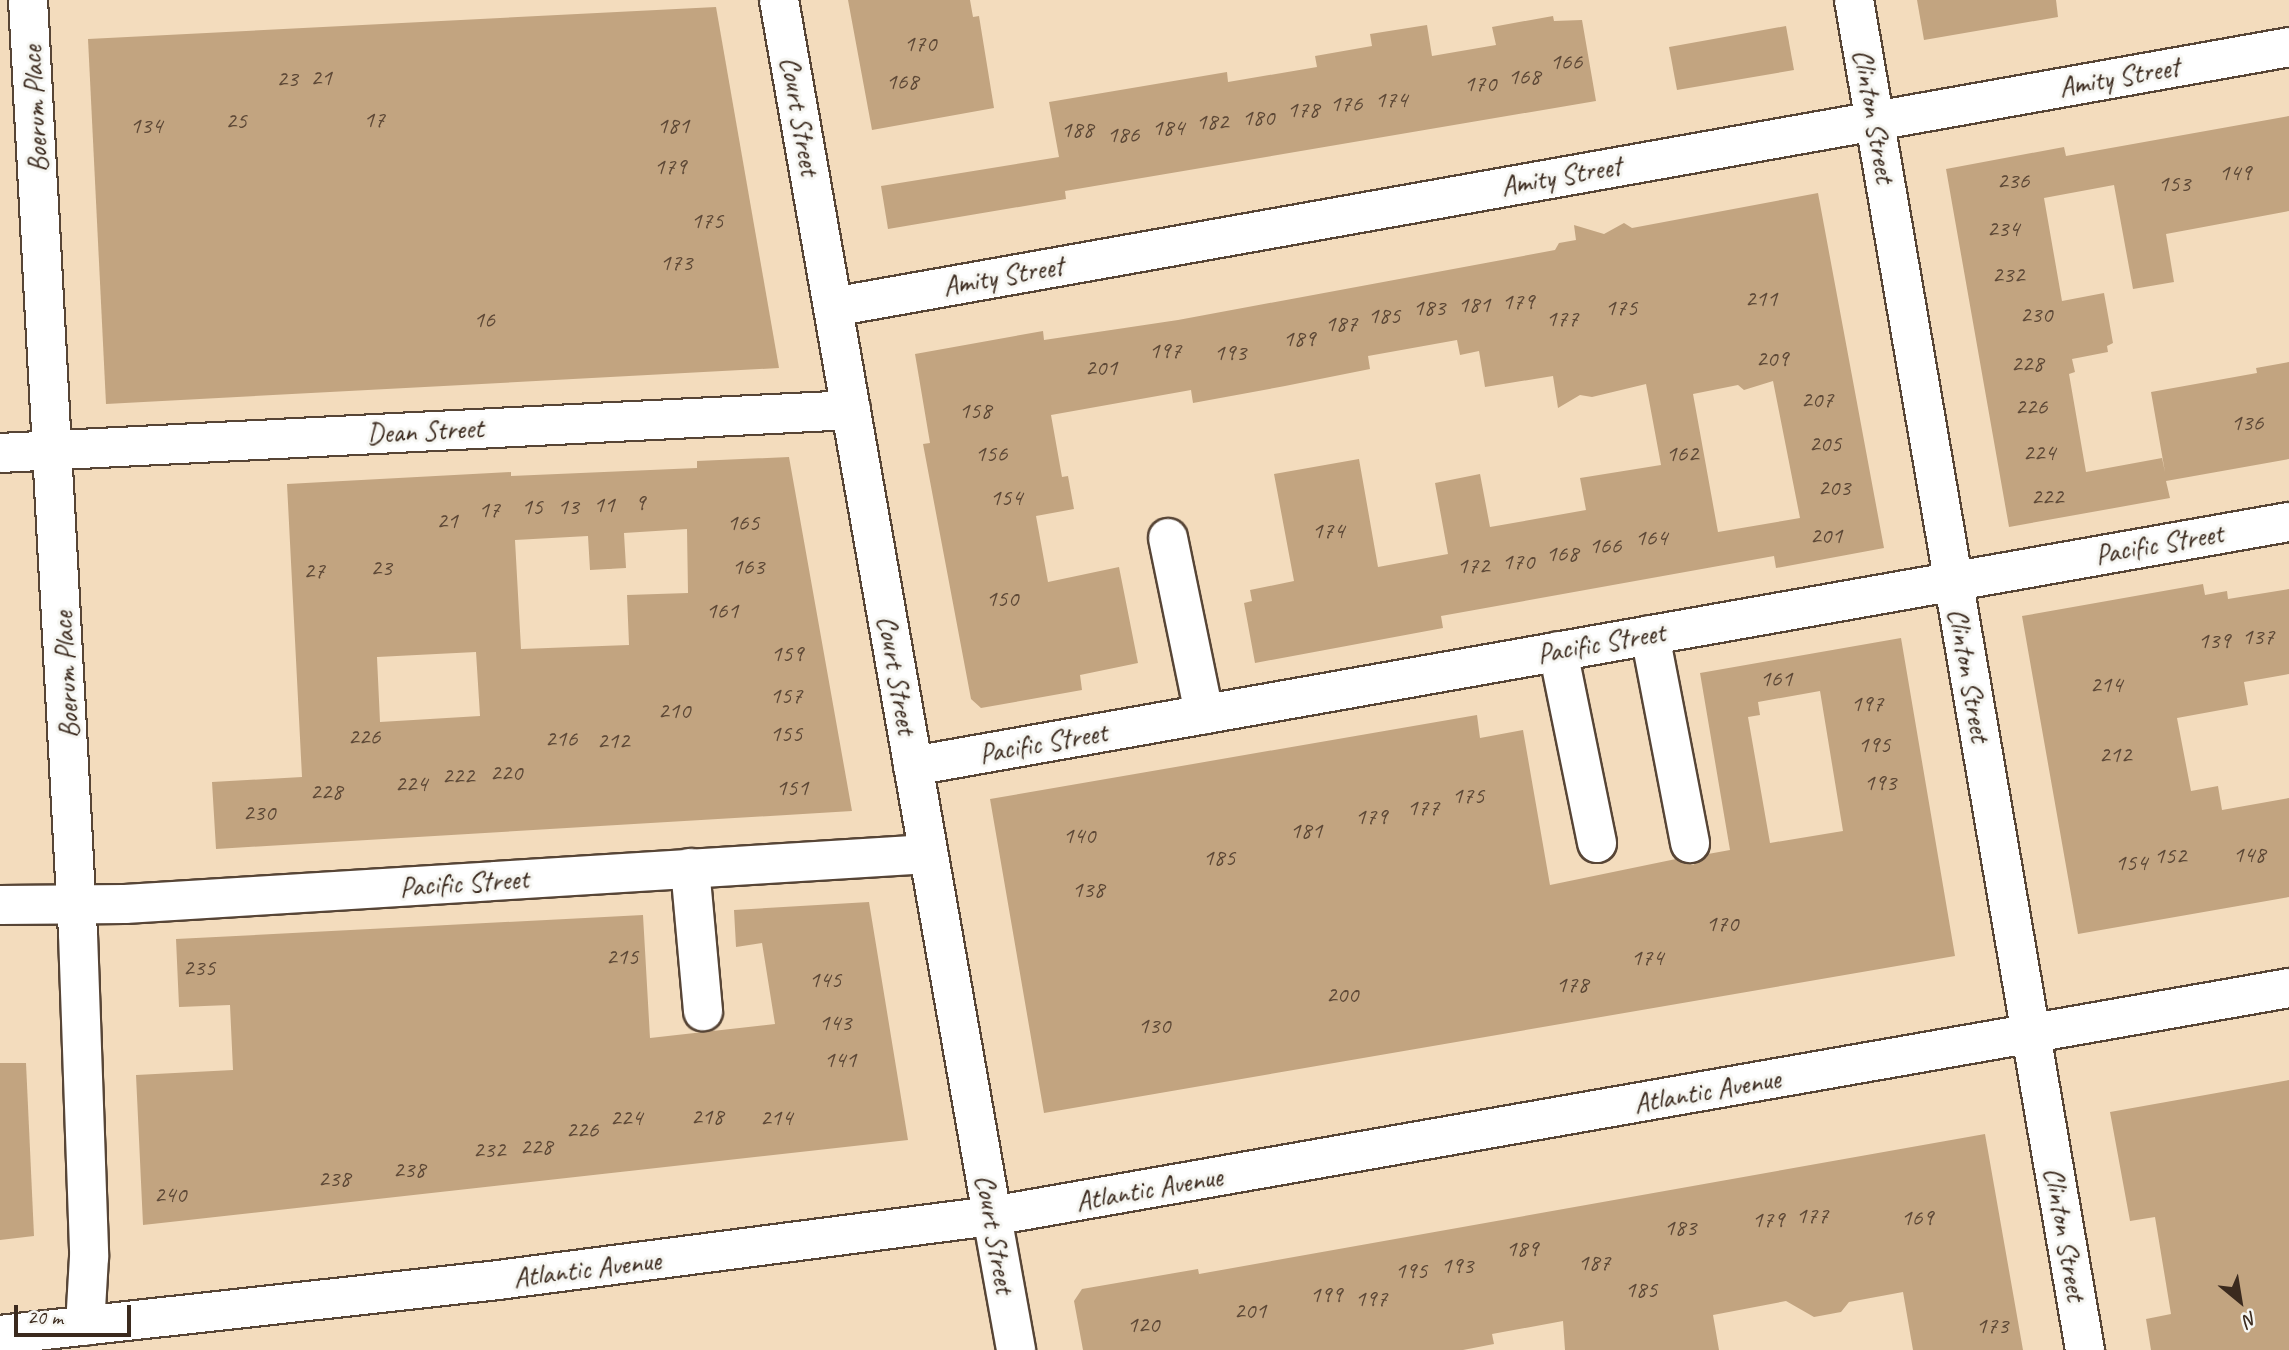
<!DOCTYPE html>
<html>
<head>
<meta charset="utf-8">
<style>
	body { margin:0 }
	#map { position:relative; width:2289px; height:1350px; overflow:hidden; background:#f3dcbd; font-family:Caveat,sans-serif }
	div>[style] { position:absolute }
	.building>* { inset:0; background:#c2a480 }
	.roads { filter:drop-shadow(2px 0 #574536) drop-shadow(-2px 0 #574536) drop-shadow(0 2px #574536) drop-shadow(0 -2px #574536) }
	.minor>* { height:38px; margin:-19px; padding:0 19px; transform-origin:19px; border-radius:19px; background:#fff }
	.major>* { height:38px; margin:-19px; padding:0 19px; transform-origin:19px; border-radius:19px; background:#fff }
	span { translate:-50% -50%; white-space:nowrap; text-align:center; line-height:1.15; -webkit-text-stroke:6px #f6f6f2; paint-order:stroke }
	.number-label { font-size:24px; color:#5d4836 }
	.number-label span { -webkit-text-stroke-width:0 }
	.street-label { font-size:28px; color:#3b2a1e }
	.north { position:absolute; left:2205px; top:1266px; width:70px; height:70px; -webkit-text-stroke:5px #f6f6f2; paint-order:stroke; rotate:150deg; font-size:19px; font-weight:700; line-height:28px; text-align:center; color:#3b2a1e }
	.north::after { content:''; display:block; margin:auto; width:24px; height:32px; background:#3b2a1e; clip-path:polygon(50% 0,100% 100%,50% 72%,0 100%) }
	.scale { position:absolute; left:14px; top:1305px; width:117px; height:32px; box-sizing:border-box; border:4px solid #3b2a1e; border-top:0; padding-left:9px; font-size:21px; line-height:24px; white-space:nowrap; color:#3b2a1e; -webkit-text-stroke:5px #f6f6f2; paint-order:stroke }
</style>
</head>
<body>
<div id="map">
	<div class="building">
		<div style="clip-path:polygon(848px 0,970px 0,973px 17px,979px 16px,994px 108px,872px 130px)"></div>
		<div style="clip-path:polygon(1917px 0,2056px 0,2058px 17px,1924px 40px)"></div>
		<div style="clip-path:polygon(716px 7px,779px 368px,106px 404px,88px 39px)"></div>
		<div style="clip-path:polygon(1553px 16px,1554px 21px,1582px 20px,1596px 101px,1065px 191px,1066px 199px,888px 229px,881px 186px,1059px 157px,1049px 102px,1227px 72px,1228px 82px,1317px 67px,1315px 56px,1372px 46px,1370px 34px,1427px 25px,1432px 56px,1496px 45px,1492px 27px)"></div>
		<div style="clip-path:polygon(1786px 26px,1794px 70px,1677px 90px,1669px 47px)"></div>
		<div style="clip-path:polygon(2289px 116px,2289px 211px,2166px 234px,2174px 282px,2133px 289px,2114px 185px,2044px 198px,2062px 301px,2104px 293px,2113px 343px,2107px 346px,2108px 352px,2072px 359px,2075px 372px,2069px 374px,2086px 472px,2162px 458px,2165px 472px,2151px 392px,2257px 373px,2256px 368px,2289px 362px,2289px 459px,2166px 481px,2170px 498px,2009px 527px,1946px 169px,2064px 147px,2066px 156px)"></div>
		<div style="clip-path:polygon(evenodd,1818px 193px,1884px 548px,1776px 568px,1774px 556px,1441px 616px,1443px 628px,1255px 663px,1244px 603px,1252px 601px,1250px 590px,1294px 581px,1274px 474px,1359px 459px,1378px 567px,1448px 554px,1435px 483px,1480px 474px,1490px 527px,1586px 510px,1580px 478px,1661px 465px,1646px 384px,1592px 397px,1580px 395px,1558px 408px,1553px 376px,1485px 387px,1479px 351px,1460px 355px,1457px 340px,1368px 356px,1370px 369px,1285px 386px,1193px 403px,1191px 390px,1051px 415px,1062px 477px,1068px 476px,1074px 509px,1036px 516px,1048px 582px,1119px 567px,1138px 663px,1080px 675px,1082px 690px,981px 708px,971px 699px,923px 444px,930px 443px,915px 354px,1043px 331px,1044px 340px,1178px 320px,1555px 250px,1559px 243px,1576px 240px,1574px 225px,1604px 234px,1624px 223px,1632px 228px,1818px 193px,1773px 381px,1800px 518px,1718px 532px,1693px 394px,1738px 385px,1744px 390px,1773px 381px)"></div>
		<div style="clip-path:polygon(evenodd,789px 457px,852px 811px,216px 849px,212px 782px,302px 777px,287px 484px,511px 472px,511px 476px,697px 468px,697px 461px,789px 457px,687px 529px,688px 593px,627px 595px,629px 645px,521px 649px,515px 540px,588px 536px,590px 570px,626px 568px,624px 533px,687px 529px,789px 457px,476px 652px,480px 716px,380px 722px,377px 657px,476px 652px)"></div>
		<div style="clip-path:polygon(2203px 584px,2205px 595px,2227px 591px,2228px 599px,2289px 589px,2289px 674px,2244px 682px,2248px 705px,2177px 718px,2191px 791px,2218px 786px,2222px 810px,2289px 798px,2289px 897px,2078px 934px,2022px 616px)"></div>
		<div style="clip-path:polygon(evenodd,1901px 638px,1955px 956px,1044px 1113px,990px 799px,1477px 715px,1480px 738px,1523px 730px,1550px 885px,1676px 859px,1693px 865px,1708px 854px,1730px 850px,1700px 673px,1901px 638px,1820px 691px,1843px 831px,1770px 843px,1748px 717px,1760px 715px,1758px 702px,1820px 691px)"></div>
		<div style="clip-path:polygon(869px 902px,908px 1140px,143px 1225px,136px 1075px,233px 1070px,230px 1005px,179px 1007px,176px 939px,643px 915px,650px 1038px,775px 1024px,762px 943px,736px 947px,734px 910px)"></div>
		<div style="clip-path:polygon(0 1063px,26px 1063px,34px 1236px,0 1240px)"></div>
		<div style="clip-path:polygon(2289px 1080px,2289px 1350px,2151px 1350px,2146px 1319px,2171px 1314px,2155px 1217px,2130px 1221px,2110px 1112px)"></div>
		<div style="clip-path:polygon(1985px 1134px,2023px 1350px,1913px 1350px,1903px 1292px,1849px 1302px,1841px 1312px,1814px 1317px,1786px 1301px,1713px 1315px,1719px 1350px,1565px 1350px,1563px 1321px,1492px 1334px,1494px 1344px,1463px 1350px,1083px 1350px,1074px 1301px,1082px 1289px,1198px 1269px,1199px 1274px)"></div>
	</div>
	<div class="roads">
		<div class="minor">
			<div style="left:28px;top:0;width:935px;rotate:86.94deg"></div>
			<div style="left:78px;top:934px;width:323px;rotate:88deg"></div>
			<div style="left:89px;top:1257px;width:69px;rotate:93.3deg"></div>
			<div style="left:779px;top:0;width:1235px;rotate:80.06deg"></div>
			<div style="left:1854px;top:0;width:1370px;rotate:80.29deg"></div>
			<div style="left:833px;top:307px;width:1479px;rotate:-10.12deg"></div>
			<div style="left:0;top:453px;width:852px;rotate:-2.89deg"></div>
			<div style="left:1168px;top:538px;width:180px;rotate:78.4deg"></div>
			<div style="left:1650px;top:635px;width:212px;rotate:79.1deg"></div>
			<div style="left:1558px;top:651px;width:196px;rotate:78.5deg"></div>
			<div style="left:913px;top:766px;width:1397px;rotate:-10.06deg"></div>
			<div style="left:690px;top:868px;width:144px;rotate:84.8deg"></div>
			<div style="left:0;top:905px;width:125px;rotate:-0.5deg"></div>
			<div style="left:125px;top:904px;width:805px;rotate:-3.56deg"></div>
		</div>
		<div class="major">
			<div style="left:992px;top:1216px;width:136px;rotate:79.8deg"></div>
			<div style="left:0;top:1335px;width:501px;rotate:-6.3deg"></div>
			<div style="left:498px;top:1280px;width:498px;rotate:-7.4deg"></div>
			<div style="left:992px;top:1216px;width:1317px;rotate:-9.97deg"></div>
		</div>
	</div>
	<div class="number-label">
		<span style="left:920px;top:44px">170</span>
		<span style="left:1566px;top:62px">166</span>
		<span style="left:1524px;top:77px">168</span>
		<span style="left:321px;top:78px">21</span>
		<span style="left:287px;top:79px">23</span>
		<span style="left:902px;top:82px">168</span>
		<span style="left:1480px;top:84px">170</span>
		<span style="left:1391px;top:100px">174</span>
		<span style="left:1346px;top:104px">176</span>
		<span style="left:1303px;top:110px">178</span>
		<span style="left:1258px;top:118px">180</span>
		<span style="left:374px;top:120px">17</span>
		<span style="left:236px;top:121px">25</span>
		<span style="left:1212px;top:122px">182</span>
		<span style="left:146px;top:126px">134</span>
		<span style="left:673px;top:126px">181</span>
		<span style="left:1168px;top:128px">184</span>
		<span style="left:1077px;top:130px">188</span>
		<span style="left:1123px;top:135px">186</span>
		<span style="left:670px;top:167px">179</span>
		<span style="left:2235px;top:173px">149</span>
		<span style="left:2013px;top:181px">236</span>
		<span style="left:2174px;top:184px">153</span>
		<span style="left:707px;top:221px">175</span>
		<span style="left:2003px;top:229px">234</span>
		<span style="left:676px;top:263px">173</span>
		<span style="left:2008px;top:275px">232</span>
		<span style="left:1761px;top:299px">211</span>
		<span style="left:1518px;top:302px">179</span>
		<span style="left:1474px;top:305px">181</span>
		<span style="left:1429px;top:308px">183</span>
		<span style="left:1621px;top:308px">175</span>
		<span style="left:2036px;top:315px">230</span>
		<span style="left:1384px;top:316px">185</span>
		<span style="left:1562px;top:319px">177</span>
		<span style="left:484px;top:320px">16</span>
		<span style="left:1341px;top:324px">187</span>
		<span style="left:1299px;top:339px">189</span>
		<span style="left:1165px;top:351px">197</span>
		<span style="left:1230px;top:353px">193</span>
		<span style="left:1772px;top:359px">209</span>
		<span style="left:2027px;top:364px">228</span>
		<span style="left:1101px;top:368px">201</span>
		<span style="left:1817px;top:400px">207</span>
		<span style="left:2031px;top:407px">226</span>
		<span style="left:975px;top:411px">158</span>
		<span style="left:2247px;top:423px">136</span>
		<span style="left:1825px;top:444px">205</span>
		<span style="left:2039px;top:453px">224</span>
		<span style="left:991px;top:454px">156</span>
		<span style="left:1682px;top:454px">162</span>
		<span style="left:1834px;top:488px">203</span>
		<span style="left:2047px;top:497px">222</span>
		<span style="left:1006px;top:498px">154</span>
		<span style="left:640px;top:503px">9</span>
		<span style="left:604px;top:505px">11</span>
		<span style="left:532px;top:507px">15</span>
		<span style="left:568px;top:507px">13</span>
		<span style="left:489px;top:510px">17</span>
		<span style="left:447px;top:521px">21</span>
		<span style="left:743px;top:523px">165</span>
		<span style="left:1328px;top:531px">174</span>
		<span style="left:1826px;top:536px">201</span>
		<span style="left:1651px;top:538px">164</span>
		<span style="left:1605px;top:546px">166</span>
		<span style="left:1562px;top:554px">168</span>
		<span style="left:1518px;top:562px">170</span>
		<span style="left:1473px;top:566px">172</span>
		<span style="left:748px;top:567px">163</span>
		<span style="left:381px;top:568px">23</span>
		<span style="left:314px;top:571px">27</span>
		<span style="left:1002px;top:599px">150</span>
		<span style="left:722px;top:611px">161</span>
		<span style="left:2258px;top:637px">137</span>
		<span style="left:2214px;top:641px">139</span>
		<span style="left:787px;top:654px">159</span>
		<span style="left:1776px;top:679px">161</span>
		<span style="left:2106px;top:685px">214</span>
		<span style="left:786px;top:696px">157</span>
		<span style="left:1867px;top:704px">197</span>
		<span style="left:674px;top:711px">210</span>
		<span style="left:786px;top:734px">155</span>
		<span style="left:364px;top:737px">226</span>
		<span style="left:561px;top:739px">216</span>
		<span style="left:613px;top:741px">212</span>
		<span style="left:1874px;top:745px">195</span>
		<span style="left:2115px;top:755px">212</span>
		<span style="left:506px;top:773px">220</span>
		<span style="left:458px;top:776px">222</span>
		<span style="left:1880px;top:783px">193</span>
		<span style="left:411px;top:784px">224</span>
		<span style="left:792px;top:788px">151</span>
		<span style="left:326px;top:792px">228</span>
		<span style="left:1468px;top:796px">175</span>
		<span style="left:1423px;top:808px">177</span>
		<span style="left:259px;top:813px">230</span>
		<span style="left:1371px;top:817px">179</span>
		<span style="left:1306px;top:831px">181</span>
		<span style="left:1079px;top:836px">140</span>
		<span style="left:2249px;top:855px">148</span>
		<span style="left:2170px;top:856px">152</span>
		<span style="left:1219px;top:858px">185</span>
		<span style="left:2131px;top:863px">154</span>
		<span style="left:1088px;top:890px">138</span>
		<span style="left:1722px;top:924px">170</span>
		<span style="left:622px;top:957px">215</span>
		<span style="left:1647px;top:958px">174</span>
		<span style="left:199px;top:968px">235</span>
		<span style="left:825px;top:980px">145</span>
		<span style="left:1572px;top:985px">178</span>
		<span style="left:1342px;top:995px">200</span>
		<span style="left:835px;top:1023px">143</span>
		<span style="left:1154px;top:1026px">130</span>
		<span style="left:840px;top:1060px">141</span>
		<span style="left:707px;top:1117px">218</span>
		<span style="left:626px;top:1118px">224</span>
		<span style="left:776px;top:1118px">214</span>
		<span style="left:582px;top:1130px">226</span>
		<span style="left:536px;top:1147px">228</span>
		<span style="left:489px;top:1150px">232</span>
		<span style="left:409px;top:1170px">238</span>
		<span style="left:334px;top:1179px">238</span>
		<span style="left:170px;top:1195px">240</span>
		<span style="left:1812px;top:1216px">177</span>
		<span style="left:1917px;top:1218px">169</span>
		<span style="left:1768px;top:1220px">179</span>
		<span style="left:1680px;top:1228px">183</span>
		<span style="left:1522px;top:1249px">189</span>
		<span style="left:1594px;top:1263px">187</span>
		<span style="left:1457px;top:1266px">193</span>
		<span style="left:1411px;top:1271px">195</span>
		<span style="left:1641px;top:1290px">185</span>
		<span style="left:1326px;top:1295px">199</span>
		<span style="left:1371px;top:1299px">197</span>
		<span style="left:1250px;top:1311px">201</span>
		<span style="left:1143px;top:1325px">120</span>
		<span style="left:1992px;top:1326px">173</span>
	</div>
	<div class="street-label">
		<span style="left:2119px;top:77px;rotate:-10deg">Amity Street</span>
		<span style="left:35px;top:109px;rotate:-93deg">Boerum Place</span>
		<span style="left:800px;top:116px;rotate:80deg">Court Street</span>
		<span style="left:1874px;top:116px;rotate:80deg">Clinton Street</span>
		<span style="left:1561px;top:176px;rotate:-10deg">Amity Street</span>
		<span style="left:1003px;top:276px;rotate:-10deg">Amity Street</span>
		<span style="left:425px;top:431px;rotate:-3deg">Dean Street</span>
		<span style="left:2159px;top:544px;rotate:-10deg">Pacific Street</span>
		<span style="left:1601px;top:643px;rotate:-10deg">Pacific Street</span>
		<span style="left:66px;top:675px;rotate:-93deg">Boerum Place</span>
		<span style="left:897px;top:675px;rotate:80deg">Court Street</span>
		<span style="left:1969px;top:675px;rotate:80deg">Clinton Street</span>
		<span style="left:1043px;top:743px;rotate:-10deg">Pacific Street</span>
		<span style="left:464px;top:883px;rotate:-4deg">Pacific Street</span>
		<span style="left:1707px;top:1091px;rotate:-10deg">Atlantic Avenue</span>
		<span style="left:1149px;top:1189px;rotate:-10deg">Atlantic Avenue</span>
		<span style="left:995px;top:1234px;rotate:80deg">Court Street</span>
		<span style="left:2065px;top:1234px;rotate:80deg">Clinton Street</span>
		<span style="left:587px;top:1269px;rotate:-7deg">Atlantic Avenue</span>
	</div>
	<div class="north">N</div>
	<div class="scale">20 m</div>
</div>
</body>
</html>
